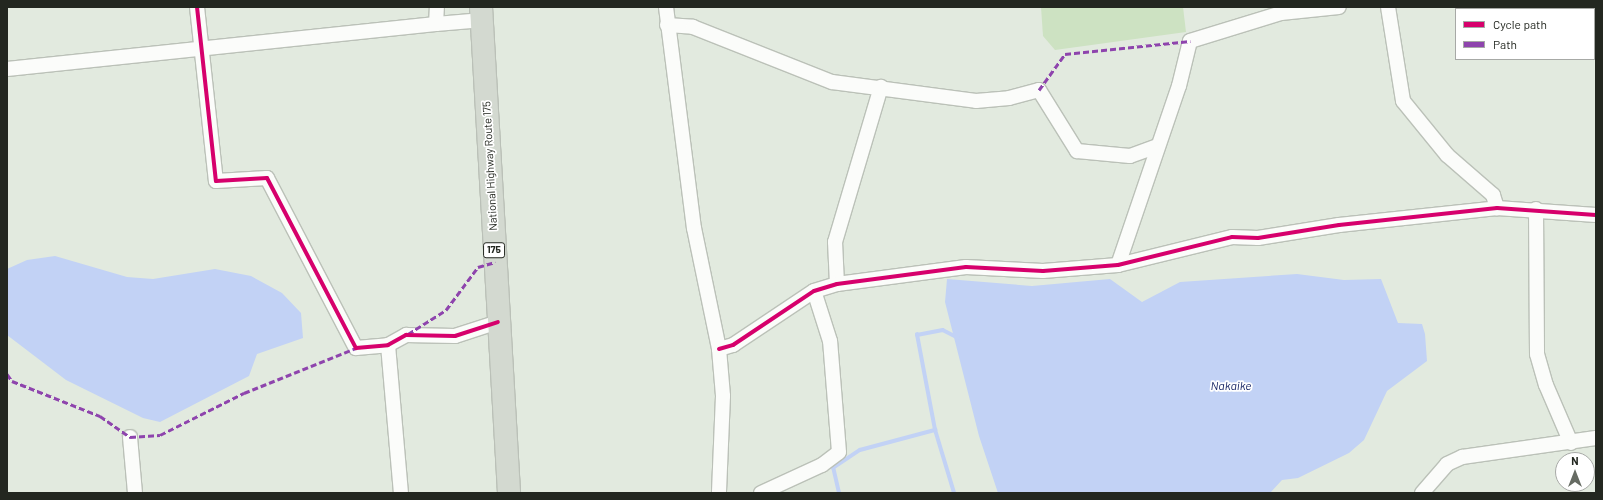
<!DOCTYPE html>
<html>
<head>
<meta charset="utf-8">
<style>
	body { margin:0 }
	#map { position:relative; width:1603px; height:500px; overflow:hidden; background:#e2eadf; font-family:Barlow,sans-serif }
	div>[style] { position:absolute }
	.green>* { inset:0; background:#cde2c2 }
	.water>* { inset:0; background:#c2d2f5 }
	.stream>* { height:3.5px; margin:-1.75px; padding:0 1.75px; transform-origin:1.75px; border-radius:1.75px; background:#c2d2f5 }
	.roads { filter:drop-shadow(1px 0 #bbc1b8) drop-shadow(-1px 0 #bbc1b8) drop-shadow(0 1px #bbc1b8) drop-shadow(0 -1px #bbc1b8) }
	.minor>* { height:14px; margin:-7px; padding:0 7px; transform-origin:7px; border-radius:7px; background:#fbfcfa }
	.trunk>* { height:22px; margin:-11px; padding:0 11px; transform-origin:11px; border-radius:11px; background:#d3d9d0 }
	.quiet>* { height:3px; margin-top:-1.5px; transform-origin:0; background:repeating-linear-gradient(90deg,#8e44ad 0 6px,transparent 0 9px) }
	.cycleway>* { height:4px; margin:-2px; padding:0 2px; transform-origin:2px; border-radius:2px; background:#d6006c }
	span { translate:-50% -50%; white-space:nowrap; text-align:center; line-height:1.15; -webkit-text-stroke:3.5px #fff; paint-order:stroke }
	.shield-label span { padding:1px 3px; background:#fff; border:1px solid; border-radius:3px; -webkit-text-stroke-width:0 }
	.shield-label { font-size:10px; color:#232720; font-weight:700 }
	.street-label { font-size:11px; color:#232720 }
	.water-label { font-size:12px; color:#1c2a68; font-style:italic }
	.frame { position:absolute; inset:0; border:8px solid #232720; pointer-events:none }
	.legend { position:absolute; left:1455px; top:8px; width:140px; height:52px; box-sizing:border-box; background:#fff; border:1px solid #a7a9a6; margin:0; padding:5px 7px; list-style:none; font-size:12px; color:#232720 }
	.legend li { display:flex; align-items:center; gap:8px; height:20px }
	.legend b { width:20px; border:1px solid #a7a9a6 }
	.north { position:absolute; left:1555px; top:452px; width:40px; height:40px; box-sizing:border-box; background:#fff; border:1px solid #a7a9a6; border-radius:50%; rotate:0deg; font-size:11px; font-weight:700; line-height:16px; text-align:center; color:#232720 }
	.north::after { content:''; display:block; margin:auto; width:14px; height:18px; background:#666b63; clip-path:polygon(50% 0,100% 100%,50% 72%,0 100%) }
</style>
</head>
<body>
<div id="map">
	<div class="green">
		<div style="clip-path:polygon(1041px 7px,1183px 7px,1186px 32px,1055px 50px,1043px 36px)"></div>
	</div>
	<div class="water">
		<div style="clip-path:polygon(55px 256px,127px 277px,153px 279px,215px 269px,251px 276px,282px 293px,301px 313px,303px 338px,257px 354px,249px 376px,160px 422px,143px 418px,66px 380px,7px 335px,7px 269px,27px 260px)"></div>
		<div style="clip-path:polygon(1297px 274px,1344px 280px,1381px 279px,1398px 323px,1422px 324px,1425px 334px,1427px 361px,1387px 391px,1364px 440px,1349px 453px,1298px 478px,1282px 480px,1270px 493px,998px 493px,979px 436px,945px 302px,947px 279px,1032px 286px,1110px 279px,1142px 302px,1180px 282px)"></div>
	</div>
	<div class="stream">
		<div style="left:839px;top:493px;width:26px;rotate:-103deg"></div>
		<div style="left:833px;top:468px;width:32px;rotate:-34deg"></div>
		<div style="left:860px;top:450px;width:78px;rotate:-14.9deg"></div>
		<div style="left:954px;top:493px;width:66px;rotate:-106.8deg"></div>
		<div style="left:935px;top:430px;width:97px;rotate:-100.7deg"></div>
		<div style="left:917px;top:335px;width:26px;rotate:-11deg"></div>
		<div style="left:943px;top:330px;width:16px;rotate:27deg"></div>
	</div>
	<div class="roads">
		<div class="minor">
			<div style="left:197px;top:7px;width:175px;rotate:83.8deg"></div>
			<div style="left:216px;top:181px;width:51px;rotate:-3.4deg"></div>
			<div style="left:267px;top:178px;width:192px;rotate:62.4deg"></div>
			<div style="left:356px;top:348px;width:32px;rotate:-5deg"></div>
			<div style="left:388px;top:345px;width:21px;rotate:-29deg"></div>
			<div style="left:406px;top:335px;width:49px;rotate:1.2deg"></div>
			<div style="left:455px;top:336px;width:45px;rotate:-18deg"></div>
			<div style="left:666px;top:7px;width:223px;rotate:82.8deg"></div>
			<div style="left:694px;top:228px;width:124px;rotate:78.3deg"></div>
			<div style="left:719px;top:349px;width:47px;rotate:85.1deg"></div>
			<div style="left:723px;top:396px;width:97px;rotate:92.4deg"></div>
			<div style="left:1388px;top:7px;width:95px;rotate:80.9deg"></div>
			<div style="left:1403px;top:101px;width:70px;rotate:50.8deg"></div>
			<div style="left:1447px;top:155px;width:61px;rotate:41deg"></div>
			<div style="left:1493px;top:195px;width:14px;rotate:73deg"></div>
			<div style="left:436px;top:24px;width:47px;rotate:-4.9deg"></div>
			<div style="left:667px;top:25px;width:26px;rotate:4deg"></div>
			<div style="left:693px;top:27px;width:149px;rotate:21.6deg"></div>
			<div style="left:832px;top:82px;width:145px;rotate:7.5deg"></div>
			<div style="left:976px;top:101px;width:33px;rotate:-5deg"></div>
			<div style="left:1009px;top:98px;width:31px;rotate:-15deg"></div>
			<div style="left:1039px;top:90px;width:72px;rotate:58.1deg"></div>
			<div style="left:1077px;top:151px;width:53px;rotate:5.4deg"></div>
			<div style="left:1130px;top:156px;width:29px;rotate:-20deg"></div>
			<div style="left:7px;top:69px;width:431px;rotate:-6deg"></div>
			<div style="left:436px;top:24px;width:17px;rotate:-87deg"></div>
			<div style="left:1536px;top:209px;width:145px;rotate:89.6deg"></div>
			<div style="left:1537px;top:354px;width:32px;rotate:74deg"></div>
			<div style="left:1546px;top:385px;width:63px;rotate:66.7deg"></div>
			<div style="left:1118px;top:265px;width:189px;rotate:-71.2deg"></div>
			<div style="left:1179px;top:86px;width:46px;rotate:-76.3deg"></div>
			<div style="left:1190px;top:41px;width:95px;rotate:-17.1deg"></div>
			<div style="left:1281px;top:13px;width:58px;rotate:-5.9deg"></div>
			<div style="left:837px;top:284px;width:42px;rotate:-92.7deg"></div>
			<div style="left:835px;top:242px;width:162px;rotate:-73.5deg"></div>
			<div style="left:388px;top:345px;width:149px;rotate:85deg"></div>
			<div style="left:719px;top:349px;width:15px;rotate:-16deg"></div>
			<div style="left:733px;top:345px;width:97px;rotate:-33.7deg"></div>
			<div style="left:814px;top:291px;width:24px;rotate:-17deg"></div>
			<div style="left:837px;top:284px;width:130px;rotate:-7.5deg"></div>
			<div style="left:966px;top:267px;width:77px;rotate:3deg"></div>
			<div style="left:1043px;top:271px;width:75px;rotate:-4.6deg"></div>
			<div style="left:1118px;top:265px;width:117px;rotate:-13.8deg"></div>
			<div style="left:1232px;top:237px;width:26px;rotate:2deg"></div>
			<div style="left:1258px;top:238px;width:82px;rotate:-9.1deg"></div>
			<div style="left:1339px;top:225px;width:159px;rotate:-6.1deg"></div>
			<div style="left:1497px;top:208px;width:99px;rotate:4deg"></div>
			<div style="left:130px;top:437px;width:56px;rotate:84.9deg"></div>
			<div style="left:761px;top:493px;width:67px;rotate:-24.7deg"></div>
			<div style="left:822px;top:465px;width:21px;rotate:-37deg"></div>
			<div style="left:839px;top:452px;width:111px;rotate:-94.6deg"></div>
			<div style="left:830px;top:341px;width:52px;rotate:-107.7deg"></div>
			<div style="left:1422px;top:493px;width:38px;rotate:-49deg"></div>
			<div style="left:1447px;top:464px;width:17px;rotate:-25deg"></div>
			<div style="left:1462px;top:457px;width:135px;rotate:-8.1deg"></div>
		</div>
		<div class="trunk">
			<div style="left:481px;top:7px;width:487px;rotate:86.7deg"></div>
		</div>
	</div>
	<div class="quiet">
		<div style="left:1039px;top:90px;width:44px;rotate:-54.2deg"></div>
		<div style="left:1065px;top:54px;width:126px;rotate:-5.9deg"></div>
		<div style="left:408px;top:334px;width:45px;rotate:-32.3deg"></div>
		<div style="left:446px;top:310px;width:54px;rotate:-53.3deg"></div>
		<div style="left:478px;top:267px;width:18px;rotate:-16deg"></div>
		<div style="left:7px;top:374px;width:9px;rotate:54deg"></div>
		<div style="left:12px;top:381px;width:95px;rotate:21.7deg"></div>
		<div style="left:100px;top:416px;width:37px;rotate:35deg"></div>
		<div style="left:130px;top:437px;width:30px;rotate:-4deg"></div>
		<div style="left:160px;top:435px;width:94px;rotate:-26.6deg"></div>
		<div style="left:244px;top:393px;width:121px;rotate:-21.9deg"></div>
	</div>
	<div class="cycleway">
		<div style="left:197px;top:7px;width:175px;rotate:83.8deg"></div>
		<div style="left:216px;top:181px;width:51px;rotate:-3.4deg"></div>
		<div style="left:267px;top:178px;width:192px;rotate:62.4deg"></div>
		<div style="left:356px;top:348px;width:32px;rotate:-5deg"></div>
		<div style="left:388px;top:345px;width:21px;rotate:-29deg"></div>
		<div style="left:406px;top:335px;width:49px;rotate:1.2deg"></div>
		<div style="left:455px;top:336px;width:45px;rotate:-18deg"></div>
		<div style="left:719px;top:349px;width:15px;rotate:-16deg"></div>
		<div style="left:733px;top:345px;width:97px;rotate:-33.7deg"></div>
		<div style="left:814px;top:291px;width:24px;rotate:-17deg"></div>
		<div style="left:837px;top:284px;width:130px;rotate:-7.5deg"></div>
		<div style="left:966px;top:267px;width:77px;rotate:3deg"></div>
		<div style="left:1043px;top:271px;width:75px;rotate:-4.6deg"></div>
		<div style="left:1118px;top:265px;width:117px;rotate:-13.8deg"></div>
		<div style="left:1232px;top:237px;width:26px;rotate:2deg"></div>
		<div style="left:1258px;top:238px;width:82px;rotate:-9.1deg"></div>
		<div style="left:1339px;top:225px;width:159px;rotate:-6.1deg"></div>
		<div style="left:1497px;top:208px;width:99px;rotate:4deg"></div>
	</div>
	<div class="shield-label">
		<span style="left:494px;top:250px">175</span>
	</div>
	<div class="street-label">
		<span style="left:490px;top:166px;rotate:-93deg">National Highway Route 175</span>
	</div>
	<div class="water-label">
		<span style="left:1231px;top:386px">Nakaike</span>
	</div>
	<div class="frame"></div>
	<ul class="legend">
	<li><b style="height:5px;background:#d6006c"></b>Cycle path</li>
	<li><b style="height:5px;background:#8e44ad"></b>Path</li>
	</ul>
	<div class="north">N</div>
</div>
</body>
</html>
